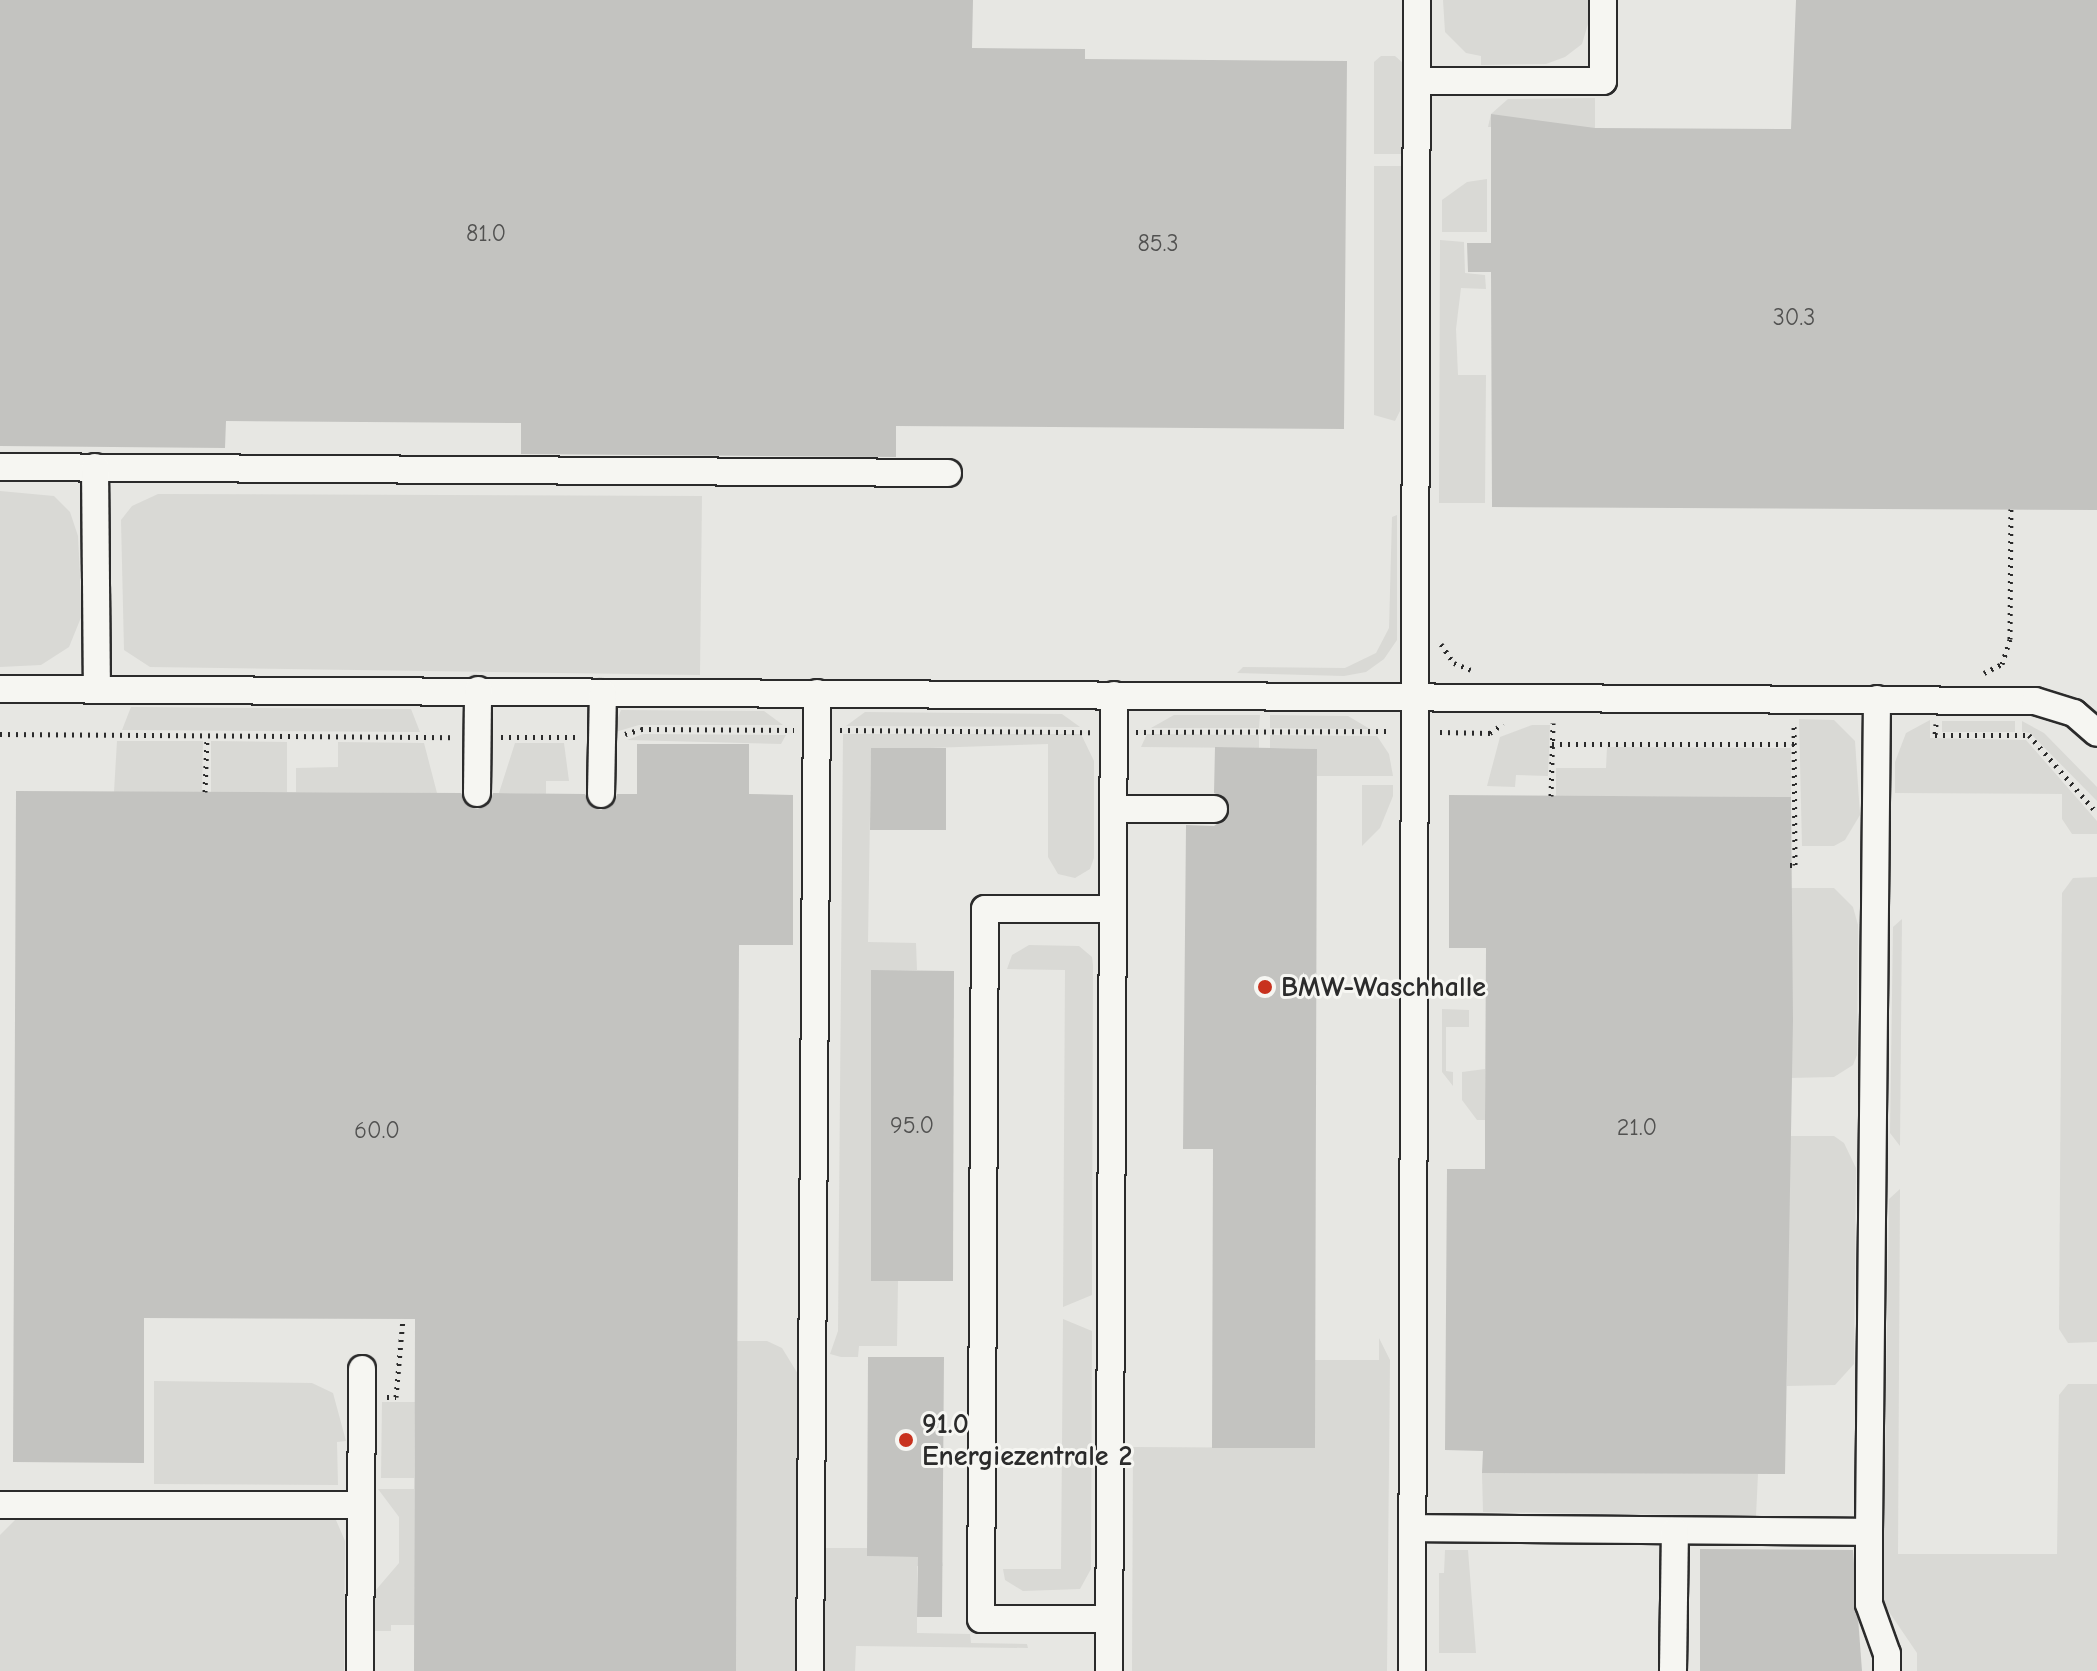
<!DOCTYPE html>
<html>
<head>
<meta charset="utf-8">
<style>
	body { margin:0 }
	#map { position:relative; width:2097px; height:1671px; overflow:hidden; background:#f6f6f2; font-family:"Comic Neue",sans-serif }
	div>[style] { position:absolute }
	.built>* { inset:0; background:#e7e7e3 }
	.green>* { inset:0; background:#d9d9d5 }
	.building>* { inset:0; background:#c3c3c0 }
	.path>* { height:5px; margin-top:-2.5px; transform-origin:0; background:repeating-linear-gradient(90deg,#2b2b2b 0 2px,transparent 0 8px) }
	.roads { filter:drop-shadow(2px 0 #2b2b2b) drop-shadow(-2px 0 #2b2b2b) drop-shadow(0 2px #2b2b2b) drop-shadow(0 -2px #2b2b2b) }
	.minor>* { height:26px; margin:-13px; padding:0 13px; transform-origin:13px; border-radius:13px; background:#f6f6f2 }
	.dots>* { width:22px; height:22px; translate:-50% -50%; box-sizing:border-box; border:4px solid #f6f6f2; border-radius:50% }
	span { translate:-50% -50%; white-space:nowrap; text-align:center; line-height:1.15; -webkit-text-stroke:6px #f6f6f2; paint-order:stroke }
	.number-label { font-size:24px; color:#515150 }
	.number-label span { -webkit-text-stroke-width:0 }
	.poi-label { font-size:28px; color:#2b2b2b; font-weight:700 }
	.left { translate:0 -50%; text-align:left }
</style>
</head>
<body>
<div id="map">
	<div class="built">
		<div style="clip-path:polygon(0 0,2097px 0,2097px 1671px,0 1671px)"></div>
	</div>
	<div class="green">
		<div style="clip-path:polygon(1443px 0,1594px 0,1594px 4px,1582px 44px,1565px 57px,1546px 64px,1481px 65px,1481px 56px,1466px 53px,1445px 32px)"></div>
		<div style="clip-path:polygon(1381px 56px,1395px 56px,1403px 63px,1402px 154px,1374px 154px,1374px 62px)"></div>
		<div style="clip-path:polygon(1595px 98px,1595px 128px,1488px 127px,1491px 114px,1508px 99px)"></div>
		<div style="clip-path:polygon(1374px 166px,1402px 166px,1400px 411px,1395px 421px,1374px 415px)"></div>
		<div style="clip-path:polygon(1487px 179px,1487px 232px,1442px 232px,1442px 200px,1467px 182px)"></div>
		<div style="clip-path:polygon(1440px 240px,1464px 242px,1465px 273px,1485px 275px,1486px 289px,1461px 288px,1456px 329px,1458px 375px,1486px 375px,1485px 503px,1439px 503px)"></div>
		<div style="clip-path:polygon(0 491px,54px 496px,70px 512px,78px 536px,82px 615px,69px 647px,41px 665px,0 667px)"></div>
		<div style="clip-path:polygon(158px 494px,702px 496px,700px 675px,150px 667px,124px 650px,121px 520px,132px 506px)"></div>
		<div style="clip-path:polygon(1397px 515px,1397px 640px,1384px 659px,1366px 672px,1344px 676px,1237px 673px,1243px 667px,1345px 668px,1376px 653px,1389px 628px,1392px 517px)"></div>
		<div style="clip-path:polygon(131px 707px,411px 709px,420px 732px,122px 730px)"></div>
		<div style="clip-path:polygon(621px 710px,764px 711px,783px 725px,639px 725px,612px 733px)"></div>
		<div style="clip-path:polygon(865px 712px,1062px 714px,1080px 727px,846px 726px)"></div>
		<div style="clip-path:polygon(1174px 715px,1260px 715px,1259px 728px,1151px 728px)"></div>
		<div style="clip-path:polygon(1270px 715px,1348px 716px,1370px 729px,1270px 728px)"></div>
		<div style="clip-path:polygon(1799px 719px,1834px 720px,1855px 741px,1860px 815px,1845px 840px,1834px 846px,1802px 846px)"></div>
		<div style="clip-path:polygon(1930px 720px,1930px 738px,2026px 740px,2097px 821px,2097px 834px,2072px 834px,2062px 819px,2062px 794px,1895px 793px,1895px 762px,1906px 733px)"></div>
		<div style="clip-path:polygon(1942px 721px,2015px 721px,2015px 732px,1942px 732px)"></div>
		<div style="clip-path:polygon(2022px 721px,2044px 733px,2097px 787px,2097px 801px,2030px 733px,2022px 732px)"></div>
		<div style="clip-path:polygon(1532px 725px,1550px 725px,1548px 776px,1516px 775px,1515px 787px,1487px 786px,1500px 737px)"></div>
		<div style="clip-path:polygon(643px 734px,786px 735px,781px 744px,627px 740px)"></div>
		<div style="clip-path:polygon(843px 734px,1081px 734px,1094px 761px,1094px 858px,1090px 869px,1075px 878px,1058px 874px,1048px 857px,1048px 744px,871px 750px,868px 942px,916px 943px,917px 970px,871px 971px,871px 1280px,898px 1281px,897px 1346px,859px 1346px,858px 1357px,841px 1357px,830px 1354px,838px 1331px)"></div>
		<div style="clip-path:polygon(1147px 734px,1259px 735px,1259px 748px,1141px 747px)"></div>
		<div style="clip-path:polygon(1270px 735px,1377px 736px,1389px 754px,1393px 776px,1317px 776px,1317px 749px,1270px 748px)"></div>
		<div style="clip-path:polygon(117px 741px,203px 741px,202px 792px,114px 792px)"></div>
		<div style="clip-path:polygon(211px 741px,287px 742px,287px 792px,211px 792px)"></div>
		<div style="clip-path:polygon(338px 742px,424px 743px,437px 793px,296px 792px,296px 768px,338px 767px)"></div>
		<div style="clip-path:polygon(515px 743px,564px 743px,569px 781px,546px 781px,546px 794px,499px 793px)"></div>
		<div style="clip-path:polygon(1607px 747px,1791px 748px,1791px 797px,1556px 796px,1556px 768px,1606px 768px)"></div>
		<div style="clip-path:polygon(1362px 785px,1393px 785px,1393px 796px,1380px 828px,1362px 846px)"></div>
		<div style="clip-path:polygon(2097px 877px,2097px 1342px,2068px 1343px,2059px 1329px,2062px 893px,2073px 878px)"></div>
		<div style="clip-path:polygon(1790px 888px,1834px 888px,1853px 907px,1858px 925px,1857px 1055px,1853px 1065px,1834px 1077px,1789px 1078px)"></div>
		<div style="clip-path:polygon(1902px 919px,1900px 1146px,1890px 1133px,1893px 927px)"></div>
		<div style="clip-path:polygon(1029px 945px,1079px 946px,1092px 957px,1093px 965px,1092px 1295px,1063px 1307px,1065px 970px,1007px 969px,1012px 955px)"></div>
		<div style="clip-path:polygon(1442px 1009px,1469px 1010px,1469px 1027px,1446px 1027px,1446px 1071px,1453px 1072px,1453px 1086px,1442px 1072px)"></div>
		<div style="clip-path:polygon(1485px 1069px,1485px 1120px,1477px 1120px,1462px 1100px,1462px 1072px)"></div>
		<div style="clip-path:polygon(1788px 1136px,1834px 1136px,1844px 1143px,1856px 1168px,1854px 1364px,1835px 1385px,1787px 1386px)"></div>
		<div style="clip-path:polygon(1900px 1189px,1898px 1554px,2057px 1554px,2059px 1395px,2068px 1384px,2097px 1384px,2097px 1671px,1917px 1671px,1917px 1653px,1883px 1603px,1889px 1199px)"></div>
		<div style="clip-path:polygon(1063px 1319px,1092px 1331px,1091px 1569px,1080px 1589px,1023px 1591px,1005px 1580px,1003px 1569px,1061px 1569px)"></div>
		<div style="clip-path:polygon(1379px 1338px,1390px 1360px,1387px 1671px,1132px 1671px,1133px 1447px,1314px 1448px,1315px 1360px,1379px 1360px)"></div>
		<div style="clip-path:polygon(737px 1341px,767px 1341px,782px 1348px,798px 1374px,797px 1671px,736px 1671px)"></div>
		<div style="clip-path:polygon(154px 1381px,312px 1383px,333px 1393px,346px 1441px,337px 1442px,338px 1485px,154px 1484px)"></div>
		<div style="clip-path:polygon(382px 1402px,415px 1402px,414px 1478px,381px 1478px)"></div>
		<div style="clip-path:polygon(1482px 1473px,1758px 1474px,1756px 1516px,1483px 1512px)"></div>
		<div style="clip-path:polygon(378px 1489px,414px 1489px,414px 1625px,391px 1625px,391px 1631px,374px 1631px,375px 1591px,399px 1563px,399px 1517px)"></div>
		<div style="clip-path:polygon(315px 1514px,336px 1520px,345px 1541px,344px 1671px,0 1671px,0 1535px,16px 1519px)"></div>
		<div style="clip-path:polygon(825px 1548px,867px 1548px,868px 1556px,941px 1557px,943px 1566px,917px 1566px,917px 1633px,970px 1634px,971px 1643px,1027px 1644px,1028px 1648px,856px 1646px,855px 1671px,825px 1671px)"></div>
		<div style="clip-path:polygon(1445px 1550px,1468px 1550px,1476px 1653px,1439px 1653px,1439px 1573px,1444px 1573px)"></div>
	</div>
	<div class="building">
		<div style="clip-path:polygon(0 0,973px 0,972px 48px,1085px 49px,1085px 59px,1347px 61px,1344px 429px,896px 426px,896px 457px,521px 454px,521px 423px,226px 421px,225px 448px,0 446px)"></div>
		<div style="clip-path:polygon(1796px 0,2097px 0,2097px 510px,1492px 507px,1491px 272px,1468px 272px,1467px 243px,1491px 243px,1491px 114px,1595px 128px,1791px 129px)"></div>
		<div style="clip-path:polygon(637px 744px,749px 744px,749px 794px,793px 795px,793px 945px,739px 945px,736px 1671px,414px 1671px,415px 1319px,144px 1318px,144px 1463px,13px 1462px,16px 791px,461px 793px,468px 806px,478px 809px,490px 802px,493px 793px,585px 794px,592px 807px,601px 810px,614px 803px,617px 794px,637px 794px)"></div>
		<div style="clip-path:polygon(1215px 747px,1317px 749px,1315px 1448px,1212px 1448px,1213px 1149px,1183px 1149px,1186px 825px,1214px 826px,1228px 816px,1227px 800px,1214px 793px)"></div>
		<div style="clip-path:polygon(871px 748px,946px 748px,946px 830px,870px 830px)"></div>
		<div style="clip-path:polygon(1449px 795px,1791px 797px,1793px 1020px,1785px 1474px,1482px 1473px,1483px 1451px,1445px 1450px,1447px 1169px,1485px 1169px,1485px 1120px,1486px 948px,1449px 948px)"></div>
		<div style="clip-path:polygon(871px 970px,954px 971px,953px 1281px,871px 1281px)"></div>
		<div style="clip-path:polygon(868px 1357px,944px 1357px,942px 1617px,917px 1617px,918px 1557px,867px 1556px)"></div>
		<div style="clip-path:polygon(1700px 1549px,1853px 1550px,1862px 1671px,1700px 1671px)"></div>
	</div>
	<div class="path">
		<div style="left:1441px;top:644px;width:23px;rotate:56deg"></div>
		<div style="left:1454px;top:663px;width:18px;rotate:22deg"></div>
		<div style="left:1984px;top:673px;width:20px;rotate:-27deg"></div>
		<div style="left:2002px;top:664px;width:26px;rotate:-72deg"></div>
		<div style="left:2010px;top:639px;width:130px;rotate:-89.6deg"></div>
		<div style="left:1936px;top:724px;width:11px;rotate:95deg"></div>
		<div style="left:1935px;top:735px;width:94px"></div>
		<div style="left:2029px;top:735px;width:103px;rotate:48.9deg"></div>
		<div style="left:840px;top:730px;width:250px;rotate:0.5deg"></div>
		<div style="left:1136px;top:732px;width:254px;rotate:-0.2deg"></div>
		<div style="left:1440px;top:732px;width:50px;rotate:1.1deg"></div>
		<div style="left:1490px;top:733px;width:16px;rotate:-35deg"></div>
		<div style="left:0;top:734px;width:455px;rotate:0.4deg"></div>
		<div style="left:625px;top:734px;width:17px;rotate:-17deg"></div>
		<div style="left:641px;top:729px;width:153px;rotate:0.4deg"></div>
		<div style="left:501px;top:737px;width:78px"></div>
		<div style="left:1552px;top:744px;width:242px"></div>
		<div style="left:205px;top:792px;width:55px;rotate:-87.9deg"></div>
		<div style="left:1551px;top:796px;width:73px;rotate:-88.4deg"></div>
		<div style="left:1790px;top:865px;width:5px"></div>
		<div style="left:1795px;top:865px;width:142px;rotate:-90.4deg"></div>
		<div style="left:387px;top:1397px;width:9px"></div>
		<div style="left:396px;top:1397px;width:78px;rotate:-84.9deg"></div>
	</div>
	<div class="roads">
		<div class="minor">
			<div style="left:1417px;top:81px;width:186px"></div>
			<div style="left:1603px;top:81px;width:81px;rotate:-90deg"></div>
			<div style="left:0;top:467px;width:948px;rotate:0.36deg"></div>
			<div style="left:95px;top:467px;width:222px;rotate:89.5deg"></div>
			<div style="left:0;top:689px;width:2035px;rotate:0.34deg"></div>
			<div style="left:2035px;top:701px;width:41px;rotate:17.1deg"></div>
			<div style="left:2074px;top:713px;width:30px;rotate:41deg"></div>
			<div style="left:477px;top:793px;width:103px;rotate:-89.4deg"></div>
			<div style="left:601px;top:794px;width:101px;rotate:-88.9deg"></div>
			<div style="left:1113px;top:809px;width:101px"></div>
			<div style="left:0;top:1505px;width:361px"></div>
			<div style="left:1413px;top:1528px;width:456px;rotate:0.5deg"></div>
			<div style="left:1869px;top:1532px;width:833px;rotate:-89.45deg"></div>
			<div style="left:1869px;top:1532px;width:72px;rotate:90deg"></div>
			<div style="left:1869px;top:1604px;width:53px;rotate:70.2deg"></div>
			<div style="left:1887px;top:1654px;width:17px;rotate:90deg"></div>
			<div style="left:1109px;top:1619px;width:128px;rotate:180deg"></div>
			<div style="left:981px;top:1619px;width:710px;rotate:-89.68deg"></div>
			<div style="left:985px;top:909px;width:128px"></div>
			<div style="left:360px;top:1671px;width:302px;rotate:-89.6deg"></div>
			<div style="left:810px;top:1671px;width:978px;rotate:-89.59deg"></div>
			<div style="left:1109px;top:1671px;width:976px;rotate:-89.71deg"></div>
			<div style="left:1412px;top:1671px;width:1671px;rotate:-89.83deg"></div>
			<div style="left:1673px;top:1671px;width:140px;rotate:-89.2deg"></div>
		</div>
	</div>
	<div class="dots">
		<div style="left:1265px;top:987px;background:#c8321e"></div>
		<div style="left:906px;top:1440px;background:#c8321e"></div>
	</div>
	<div class="number-label">
		<span style="left:486px;top:234px">81.0</span>
		<span style="left:1158px;top:244px">85.3</span>
		<span style="left:1794px;top:318px">30.3</span>
		<span style="left:912px;top:1126px">95.0</span>
		<span style="left:1637px;top:1128px">21.0</span>
		<span style="left:377px;top:1131px">60.0</span>
	</div>
	<div class="poi-label">
		<span class="left" style="left:1281px;top:987px">BMW-Waschhalle</span>
		<span class="left" style="left:922px;top:1440px">91.0<br>Energiezentrale 2</span>
	</div>
</div>
</body>
</html>
